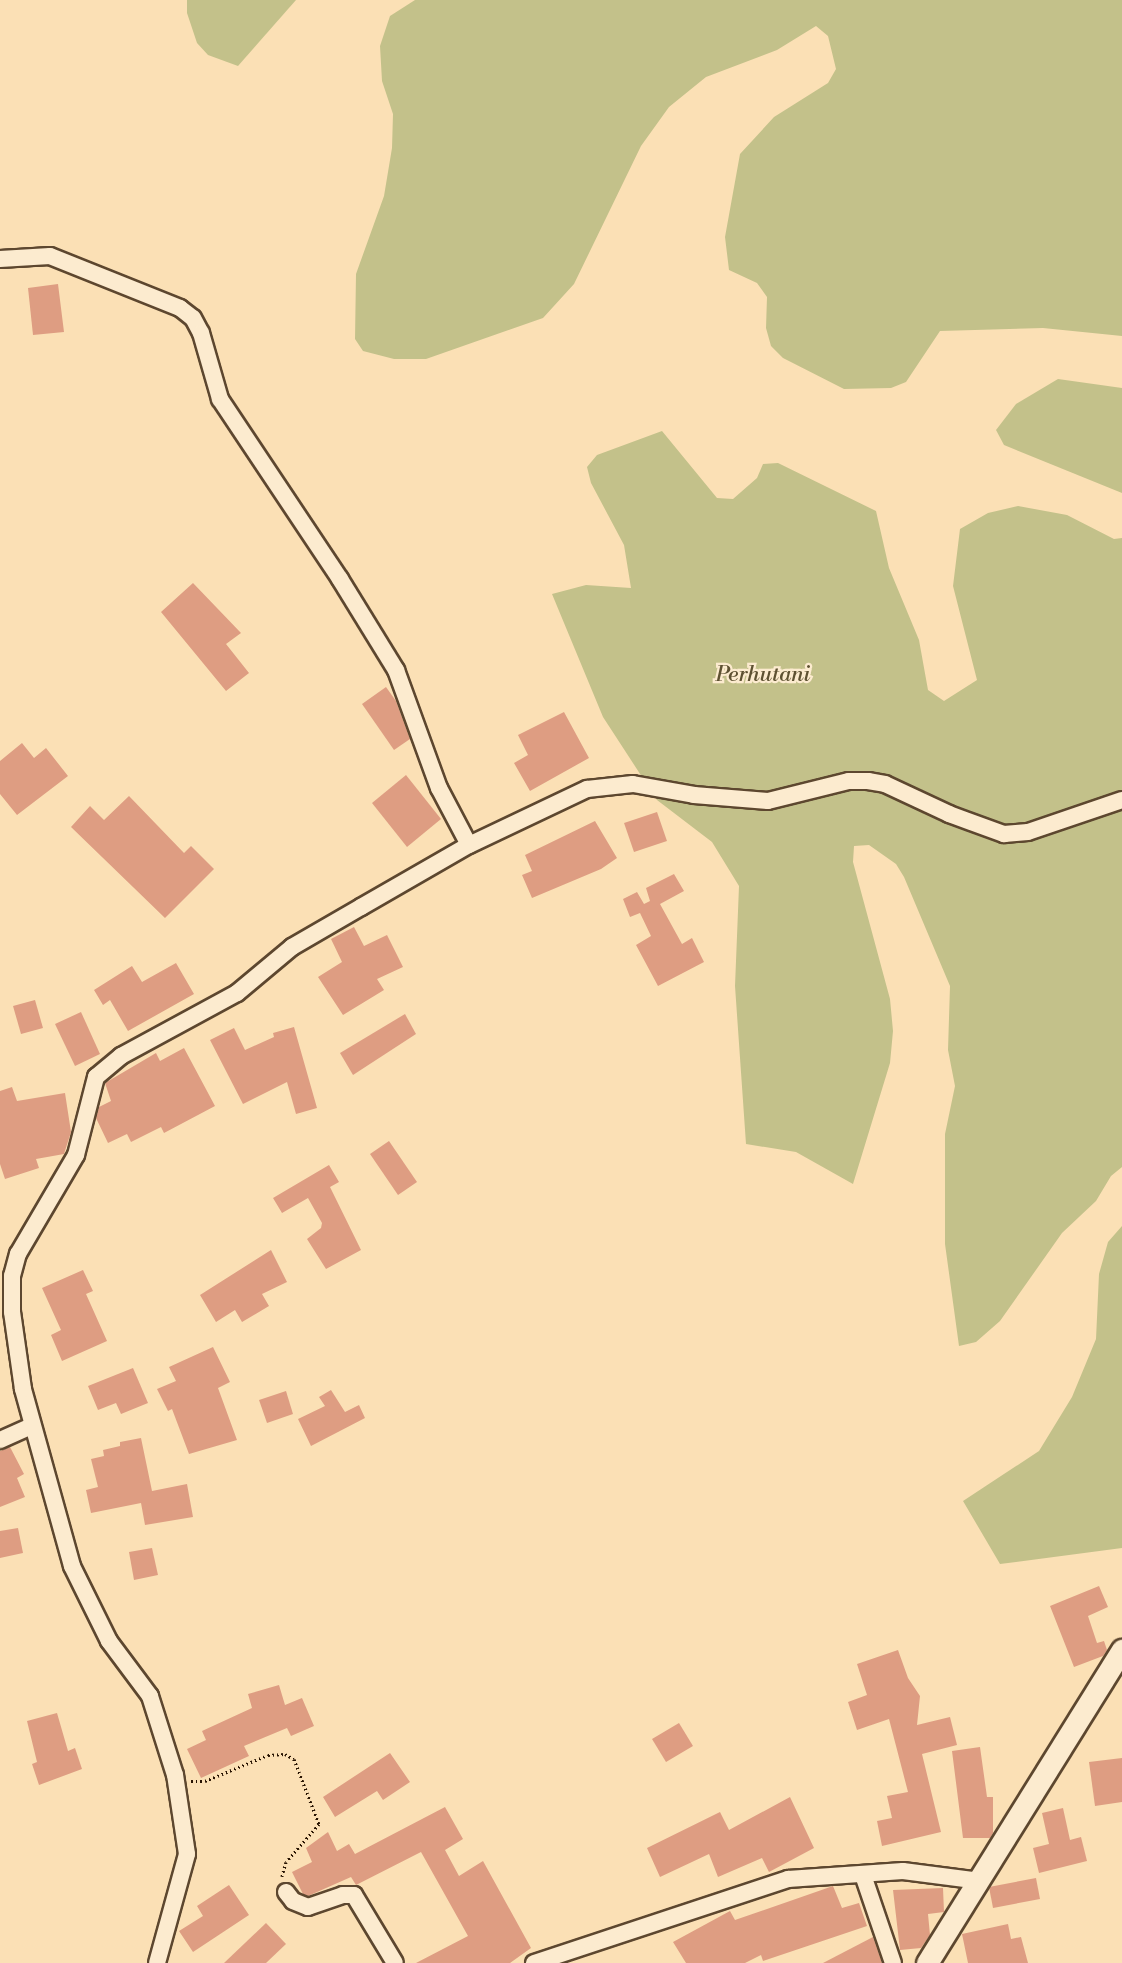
<!DOCTYPE html>
<html>
<head>
<meta charset="utf-8">
<style>
	body { margin:0 }
	#map { position:relative; width:1122px; height:1963px; overflow:hidden; background:#fbe0b5; font-family:"Libre Bodoni",serif }
	div>[style] { position:absolute }
	.green>* { inset:0; background:#c3c18a }
	.building>* { inset:0; background:#de9d82 }
	.path>* { height:3px; margin-top:-1.5px; transform-origin:0; background:repeating-linear-gradient(90deg,#281402 0 1.5px,transparent 0 4.5px) }
	.roads { filter:drop-shadow(2px 0 #5d472f) drop-shadow(-2px 0 #5d472f) drop-shadow(0 2px #5d472f) drop-shadow(0 -2px #5d472f) }
	.minor>* { height:16px; margin:-8px; padding:0 8px; transform-origin:8px; border-radius:8px; background:#fcebcf }
	.tertiary>* { height:21px; margin:-10.5px; padding:0 10.5px; transform-origin:10.5px; border-radius:10.5px; background:#fcebcf }
	span { translate:-50% -50%; white-space:nowrap; text-align:center; line-height:1.15; -webkit-text-stroke:4.5px #fcebcf; paint-order:stroke }
	.park-label { font-size:22px; color:#5e5132; font-style:italic }
</style>
</head>
<body>
<div id="map">
	<div class="green">
		<div style="clip-path:polygon(187px 0,296px 0,238px 66px,208px 55px,197px 43px,187px 13px)"></div>
		<div style="clip-path:polygon(415px 0,1122px 0,1122px 336px,1043px 328px,940px 331px,906px 382px,891px 388px,844px 389px,783px 358px,771px 346px,766px 328px,767px 297px,757px 283px,729px 270px,725px 237px,740px 154px,774px 117px,828px 83px,836px 69px,828px 36px,816px 26px,777px 50px,706px 77px,669px 107px,641px 146px,574px 284px,543px 318px,426px 359px,394px 359px,363px 351px,355px 339px,356px 274px,384px 196px,392px 148px,393px 114px,382px 81px,380px 46px,390px 16px)"></div>
		<div style="clip-path:polygon(1058px 379px,1122px 388px,1122px 493px,1004px 445px,996px 430px,1016px 404px)"></div>
		<div style="clip-path:polygon(662px 431px,717px 498px,733px 499px,757px 478px,763px 464px,778px 463px,876px 511px,889px 568px,919px 640px,928px 690px,944px 701px,977px 680px,953px 586px,960px 529px,988px 513px,1018px 506px,1067px 515px,1114px 539px,1122px 538px,1122px 1167px,1111px 1176px,1096px 1201px,1062px 1233px,1000px 1321px,976px 1342px,959px 1346px,945px 1244px,945px 1134px,955px 1086px,948px 1050px,950px 986px,904px 877px,896px 864px,869px 845px,854px 846px,853px 862px,890px 999px,893px 1031px,890px 1063px,853px 1184px,796px 1152px,746px 1144px,735px 986px,739px 886px,712px 842px,657px 800px,603px 717px,552px 594px,586px 585px,631px 588px,624px 545px,591px 483px,587px 467px,597px 455px)"></div>
		<div style="clip-path:polygon(1122px 1226px,1122px 1548px,1000px 1564px,963px 1501px,1039px 1451px,1072px 1397px,1096px 1339px,1099px 1274px,1108px 1242px)"></div>
	</div>
	<div class="building">
		<div style="clip-path:polygon(58px 284px,64px 332px,33px 335px,28px 288px)"></div>
		<div style="clip-path:polygon(193px 583px,241px 633px,226px 644px,249px 673px,226px 691px,161px 612px)"></div>
		<div style="clip-path:polygon(386px 687px,396px 701px,410px 739px,394px 750px,362px 704px)"></div>
		<div style="clip-path:polygon(564px 712px,589px 758px,530px 791px,514px 763px,528px 755px,518px 735px)"></div>
		<div style="clip-path:polygon(22px 743px,34px 758px,46px 748px,68px 776px,17px 815px,0 794px,0 761px)"></div>
		<div style="clip-path:polygon(406px 775px,441px 819px,407px 847px,372px 803px)"></div>
		<div style="clip-path:polygon(129px 796px,184px 853px,191px 846px,214px 869px,165px 918px,71px 827px,90px 806px,104px 820px)"></div>
		<div style="clip-path:polygon(657px 812px,667px 841px,634px 852px,624px 823px)"></div>
		<div style="clip-path:polygon(595px 821px,617px 858px,601px 869px,532px 898px,522px 875px,532px 871px,525px 855px)"></div>
		<div style="clip-path:polygon(674px 874px,684px 891px,660px 904px,682px 944px,692px 938px,704px 962px,658px 986px,636px 945px,651px 936px,640px 913px,630px 917px,623px 899px,637px 892px,644px 904px,650px 901px,646px 888px)"></div>
		<div style="clip-path:polygon(354px 927px,364px 946px,387px 935px,403px 967px,377px 979px,384px 990px,343px 1015px,318px 977px,342px 962px,331px 939px)"></div>
		<div style="clip-path:polygon(176px 963px,194px 994px,128px 1031px,110px 1000px,103px 1005px,94px 990px,132px 966px,142px 982px)"></div>
		<div style="clip-path:polygon(35px 1000px,43px 1028px,21px 1034px,13px 1006px)"></div>
		<div style="clip-path:polygon(81px 1012px,100px 1054px,75px 1066px,55px 1024px)"></div>
		<div style="clip-path:polygon(405px 1014px,416px 1034px,353px 1075px,340px 1053px)"></div>
		<div style="clip-path:polygon(294px 1027px,317px 1108px,296px 1114px,287px 1082px,243px 1104px,210px 1040px,234px 1028px,245px 1050px,274px 1037px,273px 1033px)"></div>
		<div style="clip-path:polygon(184px 1048px,215px 1106px,164px 1133px,161px 1127px,131px 1142px,127px 1134px,108px 1143px,96px 1118px,99px 1107px,111px 1101px,105px 1083px,156px 1053px,160px 1061px)"></div>
		<div style="clip-path:polygon(12px 1087px,17px 1101px,65px 1093px,71px 1132px,64px 1154px,36px 1159px,39px 1168px,5px 1179px,0 1164px,0 1091px)"></div>
		<div style="clip-path:polygon(389px 1141px,417px 1182px,398px 1195px,370px 1154px)"></div>
		<div style="clip-path:polygon(329px 1165px,339px 1182px,330px 1187px,361px 1250px,326px 1269px,307px 1239px,321px 1228px,322px 1223px,308px 1198px,282px 1213px,273px 1198px)"></div>
		<div style="clip-path:polygon(271px 1250px,287px 1282px,262px 1294px,269px 1306px,242px 1322px,235px 1310px,216px 1322px,200px 1295px)"></div>
		<div style="clip-path:polygon(83px 1270px,93px 1291px,86px 1294px,107px 1341px,62px 1361px,51px 1335px,61px 1330px,42px 1288px)"></div>
		<div style="clip-path:polygon(213px 1347px,230px 1382px,218px 1388px,237px 1440px,189px 1454px,172px 1409px,168px 1411px,157px 1389px,176px 1381px,169px 1367px)"></div>
		<div style="clip-path:polygon(133px 1368px,148px 1403px,121px 1414px,116px 1403px,98px 1410px,88px 1386px)"></div>
		<div style="clip-path:polygon(331px 1390px,345px 1412px,359px 1405px,365px 1418px,311px 1446px,298px 1419px,325px 1406px,319px 1397px)"></div>
		<div style="clip-path:polygon(286px 1391px,293px 1414px,267px 1423px,259px 1400px)"></div>
		<div style="clip-path:polygon(141px 1438px,152px 1491px,187px 1484px,193px 1517px,145px 1525px,141px 1503px,91px 1513px,86px 1490px,98px 1487px,91px 1459px,104px 1456px,103px 1450px,120px 1446px,120px 1442px)"></div>
		<div style="clip-path:polygon(10px 1447px,24px 1474px,17px 1478px,25px 1497px,0 1507px,0 1451px)"></div>
		<div style="clip-path:polygon(18px 1528px,23px 1553px,0 1558px,0 1531px)"></div>
		<div style="clip-path:polygon(152px 1548px,158px 1575px,134px 1580px,129px 1552px)"></div>
		<div style="clip-path:polygon(1099px 1586px,1108px 1607px,1088px 1616px,1097px 1643px,1104px 1641px,1107px 1650px,1103px 1656px,1074px 1667px,1050px 1606px)"></div>
		<div style="clip-path:polygon(898px 1650px,908px 1678px,920px 1696px,917px 1725px,950px 1717px,957px 1745px,922px 1754px,941px 1832px,882px 1846px,877px 1821px,892px 1818px,887px 1796px,908px 1792px,889px 1719px,857px 1730px,848px 1702px,867px 1695px,857px 1664px)"></div>
		<div style="clip-path:polygon(279px 1685px,285px 1705px,302px 1698px,314px 1726px,291px 1736px,287px 1728px,244px 1746px,249px 1756px,201px 1778px,187px 1749px,206px 1740px,202px 1731px,252px 1708px,248px 1694px)"></div>
		<div style="clip-path:polygon(57px 1713px,68px 1751px,75px 1748px,82px 1769px,39px 1785px,32px 1764px,37px 1762px,27px 1721px)"></div>
		<div style="clip-path:polygon(679px 1723px,693px 1746px,666px 1762px,652px 1739px)"></div>
		<div style="clip-path:polygon(980px 1747px,987px 1797px,993px 1797px,993px 1833px,990px 1838px,963px 1838px,952px 1751px)"></div>
		<div style="clip-path:polygon(390px 1753px,410px 1782px,383px 1800px,377px 1791px,335px 1817px,323px 1797px)"></div>
		<div style="clip-path:polygon(1122px 1758px,1122px 1802px,1095px 1806px,1089px 1762px)"></div>
		<div style="clip-path:polygon(790px 1797px,814px 1848px,769px 1872px,762px 1858px,718px 1877px,709px 1854px,660px 1877px,647px 1848px,720px 1812px,729px 1830px)"></div>
		<div style="clip-path:polygon(445px 1807px,463px 1839px,445px 1850px,459px 1876px,483px 1861px,531px 1948px,510px 1963px,416px 1963px,468px 1936px,421px 1852px,356px 1885px,351px 1877px,308px 1896px,303px 1894px,292px 1872px,312px 1862px,306px 1848px,328px 1832px,337px 1851px,349px 1844px,355px 1854px)"></div>
		<div style="clip-path:polygon(1063px 1808px,1070px 1840px,1081px 1837px,1087px 1861px,1039px 1873px,1033px 1848px,1049px 1844px,1042px 1813px)"></div>
		<div style="clip-path:polygon(1036px 1878px,1040px 1899px,993px 1908px,989px 1887px)"></div>
		<div style="clip-path:polygon(229px 1885px,249px 1915px,193px 1952px,179px 1931px,203px 1916px,197px 1906px)"></div>
		<div style="clip-path:polygon(833px 1886px,842px 1908px,859px 1903px,867px 1926px,763px 1961px,761px 1955px,745px 1963px,686px 1963px,673px 1942px,730px 1911px,735px 1920px)"></div>
		<div style="clip-path:polygon(943px 1888px,944px 1912px,928px 1914px,930px 1935px,921px 1948px,900px 1950px,893px 1890px)"></div>
		<div style="clip-path:polygon(266px 1923px,286px 1944px,266px 1963px,224px 1963px)"></div>
		<div style="clip-path:polygon(1008px 1924px,1011px 1939px,1021px 1937px,1028px 1963px,968px 1963px,962px 1934px)"></div>
		<div style="clip-path:polygon(873px 1937px,882px 1963px,823px 1963px)"></div>
	</div>
	<div class="path">
		<div style="left:191px;top:1781px;width:14px"></div>
		<div style="left:205px;top:1781px;width:68px;rotate:-22.4deg"></div>
		<div style="left:268px;top:1755px;width:17px;rotate:-3deg"></div>
		<div style="left:285px;top:1754px;width:10px;rotate:29deg"></div>
		<div style="left:294px;top:1759px;width:70px;rotate:69deg"></div>
		<div style="left:319px;top:1824px;width:50px;rotate:131deg"></div>
		<div style="left:286px;top:1862px;width:15px;rotate:106deg"></div>
	</div>
	<div class="roads">
		<div class="minor">
			<div style="left:0;top:259px;width:50px;rotate:-3.4deg"></div>
			<div style="left:50px;top:256px;width:140px;rotate:21.8deg"></div>
			<div style="left:180px;top:308px;width:16px;rotate:38deg"></div>
			<div style="left:193px;top:318px;width:17px;rotate:62deg"></div>
			<div style="left:201px;top:333px;width:69px;rotate:73.9deg"></div>
			<div style="left:220px;top:399px;width:216px;rotate:56.3deg"></div>
			<div style="left:340px;top:579px;width:107px;rotate:58.4deg"></div>
			<div style="left:396px;top:670px;width:126px;rotate:70deg"></div>
			<div style="left:439px;top:788px;width:64px;rotate:62.2deg"></div>
			<div style="left:0;top:1440px;width:35px;rotate:-24deg"></div>
			<div style="left:863px;top:1875px;width:93px;rotate:71.2deg"></div>
			<div style="left:286px;top:1892px;width:11px;rotate:52deg"></div>
			<div style="left:293px;top:1901px;width:16px;rotate:22deg"></div>
			<div style="left:308px;top:1907px;width:37px;rotate:-19deg"></div>
			<div style="left:343px;top:1895px;width:11px"></div>
			<div style="left:354px;top:1895px;width:79px;rotate:58.9deg"></div>
			<div style="left:157px;top:1963px;width:113px;rotate:-74.6deg"></div>
			<div style="left:187px;top:1854px;width:80px;rotate:-98.6deg"></div>
			<div style="left:175px;top:1775px;width:83px;rotate:-107.6deg"></div>
			<div style="left:150px;top:1696px;width:69px;rotate:-126.7deg"></div>
			<div style="left:109px;top:1641px;width:84px;rotate:-116.3deg"></div>
			<div style="left:72px;top:1566px;width:184px;rotate:-105.5deg"></div>
			<div style="left:23px;top:1389px;width:78px;rotate:-98.1deg"></div>
			<div style="left:12px;top:1312px;width:36px;rotate:-90deg"></div>
			<div style="left:12px;top:1276px;width:23px;rotate:-75deg"></div>
			<div style="left:18px;top:1254px;width:115px;rotate:-59.6deg"></div>
			<div style="left:76px;top:1155px;width:81px;rotate:-75.6deg"></div>
			<div style="left:96px;top:1077px;width:33px;rotate:-40deg"></div>
			<div style="left:121px;top:1056px;width:132px;rotate:-28.5deg"></div>
			<div style="left:237px;top:993px;width:72px;rotate:-39.9deg"></div>
			<div style="left:292px;top:947px;width:80px;rotate:-30.1deg"></div>
			<div style="left:361px;top:907px;width:125px;rotate:-29.9deg"></div>
			<div style="left:469px;top:845px;width:131px;rotate:-25.4deg"></div>
			<div style="left:587px;top:789px;width:46px;rotate:-6.2deg"></div>
			<div style="left:633px;top:784px;width:62px;rotate:10.2deg"></div>
			<div style="left:694px;top:795px;width:74px;rotate:4.6deg"></div>
			<div style="left:768px;top:801px;width:83px;rotate:-13.9deg"></div>
			<div style="left:849px;top:781px;width:19px"></div>
			<div style="left:868px;top:781px;width:17px;rotate:10deg"></div>
			<div style="left:885px;top:784px;width:71px;rotate:25.1deg"></div>
			<div style="left:949px;top:814px;width:59px;rotate:20deg"></div>
			<div style="left:1004px;top:834px;width:24px;rotate:-5deg"></div>
			<div style="left:1028px;top:832px;width:99px;rotate:-18.8deg"></div>
			<div style="left:534px;top:1963px;width:268px;rotate:-18.3deg"></div>
			<div style="left:788px;top:1879px;width:115px;rotate:-4deg"></div>
			<div style="left:903px;top:1871px;width:78px;rotate:7.4deg"></div>
		</div>
		<div class="tertiary">
			<div style="left:927px;top:1963px;width:369px;rotate:-58.1deg"></div>
		</div>
	</div>
	<div class="park-label">
		<span style="left:763px;top:675px">Perhutani</span>
	</div>
</div>
</body>
</html>
